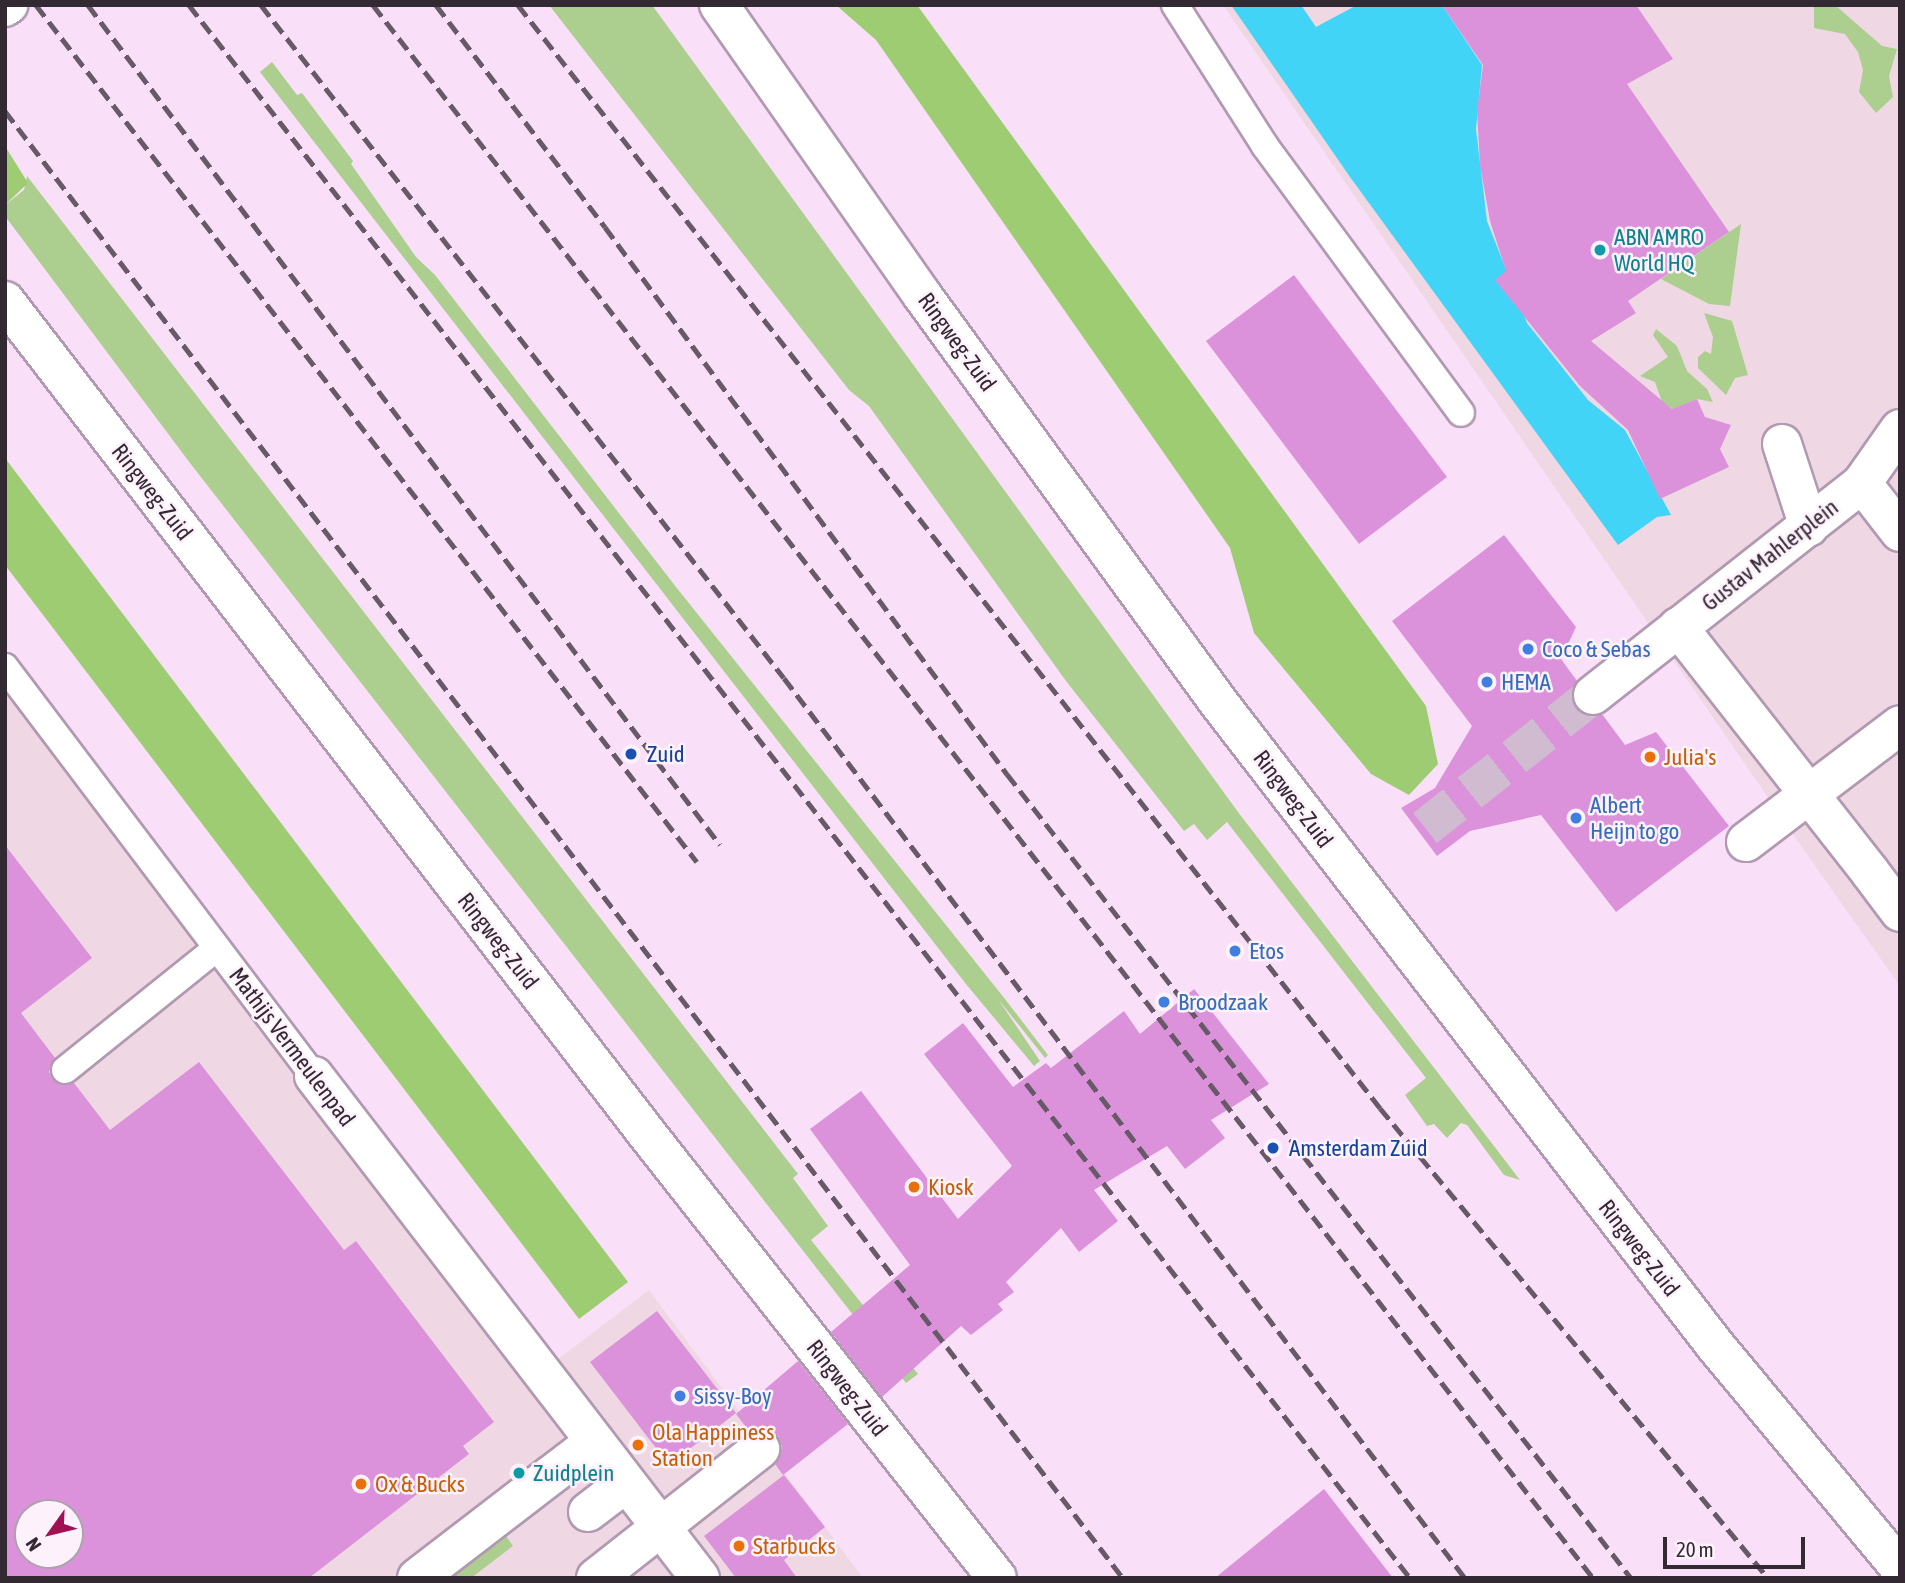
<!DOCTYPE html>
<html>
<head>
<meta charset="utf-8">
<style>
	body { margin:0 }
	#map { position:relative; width:1905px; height:1583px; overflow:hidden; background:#f9e0f8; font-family:"Asap Condensed",sans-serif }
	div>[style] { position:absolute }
	.commercial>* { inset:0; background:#efd8e4 }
	.green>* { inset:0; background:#acce8e }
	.forest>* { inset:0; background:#9ecc72 }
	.water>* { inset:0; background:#42d4f7 }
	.building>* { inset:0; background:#db92db }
	.pedestrian-tunnel>* { height:38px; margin-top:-19px; transform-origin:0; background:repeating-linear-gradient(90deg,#d1bbd1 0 38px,transparent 0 57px) }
	.roads { filter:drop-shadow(2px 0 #b19ab1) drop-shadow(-2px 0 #b19ab1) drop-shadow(0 2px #b19ab1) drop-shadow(0 -2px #b19ab1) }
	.service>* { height:26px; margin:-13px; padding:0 13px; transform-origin:13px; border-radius:13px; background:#fff }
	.pedestrian>* { height:38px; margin:-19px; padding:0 19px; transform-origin:19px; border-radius:19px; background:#fff }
	.minor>* { height:38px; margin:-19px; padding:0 19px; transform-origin:19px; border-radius:19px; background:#fff }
	.secondary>* { height:38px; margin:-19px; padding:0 19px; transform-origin:19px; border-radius:19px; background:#fff }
	.motorway>* { height:38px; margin:-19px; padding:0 19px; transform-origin:19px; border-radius:19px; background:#fff }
	.rail>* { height:5px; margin-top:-2.5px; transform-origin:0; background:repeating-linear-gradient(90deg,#675967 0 14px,transparent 0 21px) }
	.dots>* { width:19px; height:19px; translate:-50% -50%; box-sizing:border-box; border:4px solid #fdf2fc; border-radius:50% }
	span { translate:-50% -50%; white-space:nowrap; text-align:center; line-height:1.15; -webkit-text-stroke:5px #fdf2fc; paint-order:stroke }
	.culture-label { font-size:23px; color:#0d838f }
	.left { translate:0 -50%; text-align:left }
	.street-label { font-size:23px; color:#332933 }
	.shop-label { font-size:23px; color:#366cbe }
	.transit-label { font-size:23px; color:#164399 }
	.food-label { font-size:23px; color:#c56008 }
	.frame { position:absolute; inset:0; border:7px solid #332933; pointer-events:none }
	.north { position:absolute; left:14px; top:1499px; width:70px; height:70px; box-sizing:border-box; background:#fdf2fc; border:2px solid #aca2ac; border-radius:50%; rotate:236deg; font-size:19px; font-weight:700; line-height:28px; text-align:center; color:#332933 }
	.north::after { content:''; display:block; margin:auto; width:24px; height:32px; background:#a21054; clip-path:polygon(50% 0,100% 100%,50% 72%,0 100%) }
	.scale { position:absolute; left:1663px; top:1537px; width:142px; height:32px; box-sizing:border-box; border:4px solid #332933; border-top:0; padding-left:9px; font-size:21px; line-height:24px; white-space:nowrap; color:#332933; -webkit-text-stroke:5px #fdf2fc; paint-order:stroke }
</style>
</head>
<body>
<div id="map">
	<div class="commercial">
		<div style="clip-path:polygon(1223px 5px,1900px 5px,1900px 986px,1822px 876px)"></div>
		<div style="clip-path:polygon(evenodd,5px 677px,532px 1379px,649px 1290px,863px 1578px,5px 1578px,5px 677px,28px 1513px,70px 1513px,70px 1555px,28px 1555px,28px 1513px)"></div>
	</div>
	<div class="green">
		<div style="clip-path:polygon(549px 5px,652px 5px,1238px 812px,1520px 1180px,1504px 1175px,1467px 1125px,1461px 1123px,1447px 1138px,1434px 1124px,1427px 1126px,1405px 1095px,1426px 1078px,1227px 822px,1207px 840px,1194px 824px,1184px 831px,1066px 681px,869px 406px,849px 390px)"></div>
		<div style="clip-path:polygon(1814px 5px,1835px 5px,1882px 46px,1897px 49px,1889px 76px,1893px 97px,1876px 113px,1859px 92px,1863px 70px,1858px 52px,1845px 34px,1814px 28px)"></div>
		<div style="clip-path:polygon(272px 62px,297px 95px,302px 93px,353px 161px,351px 164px,416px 257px,435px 275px,676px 587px,1005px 999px,1048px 1055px,1045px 1058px,998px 999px,1040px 1061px,1034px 1066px,966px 984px,260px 72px)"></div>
		<div style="clip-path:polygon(27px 176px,798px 1174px,793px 1178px,828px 1226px,811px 1240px,918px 1374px,906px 1383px,190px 463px,5px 216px,5px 205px,24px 190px)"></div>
		<div style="clip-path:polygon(1741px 224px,1730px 306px,1709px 304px,1661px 279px)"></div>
		<div style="clip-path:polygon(1704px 313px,1732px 321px,1748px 375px,1735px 378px,1726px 395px,1698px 368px,1698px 357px,1705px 351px,1711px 354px,1713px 337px)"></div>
		<div style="clip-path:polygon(1656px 329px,1677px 346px,1687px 371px,1707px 389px,1713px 402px,1697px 399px,1673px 409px,1662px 402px,1655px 382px,1640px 376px,1668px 357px,1653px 335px)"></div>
		<div style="clip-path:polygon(503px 1532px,513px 1546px,471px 1578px,443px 1578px)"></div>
	</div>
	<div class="forest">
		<div style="clip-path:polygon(836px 5px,917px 5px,1426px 706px,1438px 764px,1409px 795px,1371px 774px,1254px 633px,1230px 548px,876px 40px)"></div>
		<div style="clip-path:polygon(5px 146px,28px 183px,5px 205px)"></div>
		<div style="clip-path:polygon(5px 458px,628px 1282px,579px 1319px,5px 565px)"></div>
	</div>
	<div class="water">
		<div style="clip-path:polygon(1231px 5px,1301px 5px,1316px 27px,1357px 5px,1442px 5px,1482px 65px,1476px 129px,1487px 221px,1527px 323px,1588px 400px,1625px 430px,1671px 515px,1657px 517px,1618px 545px,1350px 177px)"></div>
	</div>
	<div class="building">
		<div style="clip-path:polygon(1442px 5px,1636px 5px,1673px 59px,1627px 84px,1729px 232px,1628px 301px,1636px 313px,1591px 341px,1672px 409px,1697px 399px,1705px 417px,1731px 425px,1720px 449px,1729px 467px,1660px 499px,1628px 430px,1580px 386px,1495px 280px,1506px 271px,1490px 221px,1480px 165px,1477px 111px,1483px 65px)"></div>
		<div style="clip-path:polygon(1294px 275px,1447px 477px,1359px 544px,1206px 341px)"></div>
		<div style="clip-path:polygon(1504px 535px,1576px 627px,1561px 659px,1577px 681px,1571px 697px,1575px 708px,1586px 715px,1602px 714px,1625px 745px,1656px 732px,1729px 826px,1616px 912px,1541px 815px,1470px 831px,1437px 856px,1401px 808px,1435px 788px,1472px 726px,1392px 621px)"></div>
		<div style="clip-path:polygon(evenodd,5px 845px,92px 958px,21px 1013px,55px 1058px,49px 1072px,53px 1080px,60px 1085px,74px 1083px,110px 1130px,199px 1062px,344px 1250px,356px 1241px,494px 1422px,463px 1446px,469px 1454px,309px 1578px,5px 1578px,5px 845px,28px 1513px,70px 1513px,70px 1555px,28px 1555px,28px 1513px)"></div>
		<div style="clip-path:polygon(1194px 989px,1269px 1084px,1211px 1120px,1225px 1138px,1185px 1169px,1167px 1146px,1094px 1190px,1118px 1221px,1079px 1252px,1061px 1228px,1006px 1282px,1014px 1292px,998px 1304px,1003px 1310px,971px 1335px,961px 1326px,882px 1397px,831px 1332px,910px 1265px,810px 1129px,861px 1091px,958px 1219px,1012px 1166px,924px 1054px,963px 1023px,1013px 1087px,1046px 1063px,1051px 1068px,1124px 1011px,1140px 1034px)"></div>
		<div style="clip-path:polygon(657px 1311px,736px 1413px,669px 1465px,590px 1362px)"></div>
		<div style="clip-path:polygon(798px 1361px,848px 1424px,783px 1475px,775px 1464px,782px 1447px,778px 1436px,767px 1429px,749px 1431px,736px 1414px)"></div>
		<div style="clip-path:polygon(784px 1475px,825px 1527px,784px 1560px,797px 1578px,736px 1578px,704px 1536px)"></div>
		<div style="clip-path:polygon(1324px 1489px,1393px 1578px,1215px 1578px)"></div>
	</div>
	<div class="pedestrian-tunnel">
		<div style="left:1425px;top:828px;width:214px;rotate:-38.4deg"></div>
	</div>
	<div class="roads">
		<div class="service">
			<div style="left:1175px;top:5px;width:167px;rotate:57.4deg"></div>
			<div style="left:1265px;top:146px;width:331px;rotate:53.7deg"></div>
			<div style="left:5px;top:667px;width:513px;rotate:52.93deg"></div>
			<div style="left:65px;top:1070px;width:195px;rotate:-38.8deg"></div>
		</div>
		<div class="pedestrian">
			<div style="left:1782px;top:444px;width:87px;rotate:72deg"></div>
			<div style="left:1862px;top:483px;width:66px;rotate:-54.9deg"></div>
			<div style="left:1678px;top:627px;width:311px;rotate:51.9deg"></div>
			<div style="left:1593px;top:695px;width:342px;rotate:-38.2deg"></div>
			<div style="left:1862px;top:483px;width:62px;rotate:52.2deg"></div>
			<div style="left:1746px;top:842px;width:193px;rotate:-37.2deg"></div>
			<div style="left:314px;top:1076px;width:633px;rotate:52.44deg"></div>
			<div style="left:588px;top:1512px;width:48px;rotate:-37.3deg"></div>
			<div style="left:417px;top:1578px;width:223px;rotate:-37.5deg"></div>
			<div style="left:596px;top:1578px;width:209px;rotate:-38.2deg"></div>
		</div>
		<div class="minor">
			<div style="left:1870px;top:872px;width:50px;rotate:53.1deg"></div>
		</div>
		<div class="secondary">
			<div style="left:5px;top:7px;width:4px;rotate:-34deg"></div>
		</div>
		<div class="motorway">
			<div style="left:719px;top:5px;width:354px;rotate:55deg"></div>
			<div style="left:922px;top:295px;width:505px;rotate:53.95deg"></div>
			<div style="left:1219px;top:703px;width:810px;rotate:52.32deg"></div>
			<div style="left:1714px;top:1344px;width:291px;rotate:50.3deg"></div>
			<div style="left:5px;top:301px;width:1047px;rotate:52.37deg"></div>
			<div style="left:644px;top:1130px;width:570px;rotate:51.76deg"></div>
		</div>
	</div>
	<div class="rail">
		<div style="left:36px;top:5px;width:1082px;rotate:52.36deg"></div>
		<div style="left:88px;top:5px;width:1051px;rotate:53.04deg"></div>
		<div style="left:189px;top:5px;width:1991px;rotate:52.18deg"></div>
		<div style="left:261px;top:5px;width:852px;rotate:52.15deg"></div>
		<div style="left:784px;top:678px;width:1129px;rotate:52.89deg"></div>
		<div style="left:373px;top:5px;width:1991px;rotate:52.2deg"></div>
		<div style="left:436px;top:5px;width:279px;rotate:52.7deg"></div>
		<div style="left:605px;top:227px;width:679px;rotate:53.69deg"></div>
		<div style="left:1007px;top:774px;width:1018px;rotate:52.18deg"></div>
		<div style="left:518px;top:5px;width:1400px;rotate:51.99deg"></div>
		<div style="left:1380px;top:1108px;width:609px;rotate:50.46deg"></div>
		<div style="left:5px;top:111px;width:1844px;rotate:52.69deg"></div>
	</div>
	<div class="dots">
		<div style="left:1600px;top:250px;background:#0f9aa8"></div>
		<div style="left:1528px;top:649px;background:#3f7fe0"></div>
		<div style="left:1487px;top:682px;background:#3f7fe0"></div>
		<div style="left:631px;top:754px;background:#1a4fb4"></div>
		<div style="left:1650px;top:757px;background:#e8710a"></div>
		<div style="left:1576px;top:818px;background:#3f7fe0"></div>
		<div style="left:1235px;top:951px;background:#3f7fe0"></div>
		<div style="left:1164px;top:1002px;background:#3f7fe0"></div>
		<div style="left:1273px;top:1148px;background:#1a4fb4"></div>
		<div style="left:914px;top:1187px;background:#e8710a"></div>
		<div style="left:680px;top:1396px;background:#3f7fe0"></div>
		<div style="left:638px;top:1445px;background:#e8710a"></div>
		<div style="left:519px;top:1473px;background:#0f9aa8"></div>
		<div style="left:361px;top:1484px;background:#e8710a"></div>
		<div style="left:739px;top:1546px;background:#e8710a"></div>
	</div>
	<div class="culture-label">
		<span class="left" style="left:1614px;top:250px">ABN AMRO<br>World HQ</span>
		<span class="left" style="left:533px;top:1473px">Zuidplein</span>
	</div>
	<div class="street-label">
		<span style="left:957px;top:342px;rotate:54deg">Ringweg-Zuid</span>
		<span style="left:152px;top:492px;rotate:52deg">Ringweg-Zuid</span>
		<span style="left:1770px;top:555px;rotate:-38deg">Gustav Mahlerplein</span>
		<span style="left:1293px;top:799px;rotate:53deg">Ringweg-Zuid</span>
		<span style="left:498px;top:941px;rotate:52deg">Ringweg-Zuid</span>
		<span style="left:292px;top:1047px;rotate:53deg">Mathijs Vermeulenpad</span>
		<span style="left:1639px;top:1248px;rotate:52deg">Ringweg-Zuid</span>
		<span style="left:847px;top:1388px;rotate:52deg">Ringweg-Zuid</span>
	</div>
	<div class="shop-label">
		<span class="left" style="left:1542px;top:649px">Coco &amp; Sebas</span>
		<span class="left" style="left:1501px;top:682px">HEMA</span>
		<span class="left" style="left:1590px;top:818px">Albert<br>Heijn to go</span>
		<span class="left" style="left:1249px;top:951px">Etos</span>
		<span class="left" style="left:1178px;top:1002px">Broodzaak</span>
		<span class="left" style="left:694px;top:1396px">Sissy-Boy</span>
	</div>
	<div class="transit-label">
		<span class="left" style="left:647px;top:754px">Zuid</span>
		<span class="left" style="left:1289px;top:1148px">Amsterdam Zuid</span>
	</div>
	<div class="food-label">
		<span class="left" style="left:1664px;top:757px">Julia's</span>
		<span class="left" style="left:928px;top:1187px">Kiosk</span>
		<span class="left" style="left:652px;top:1445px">Ola Happiness<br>Station</span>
		<span class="left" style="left:375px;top:1484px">Ox &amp; Bucks</span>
		<span class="left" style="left:753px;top:1546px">Starbucks</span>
	</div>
	<div class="frame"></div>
	<div class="north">N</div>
	<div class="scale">20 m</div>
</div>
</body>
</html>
